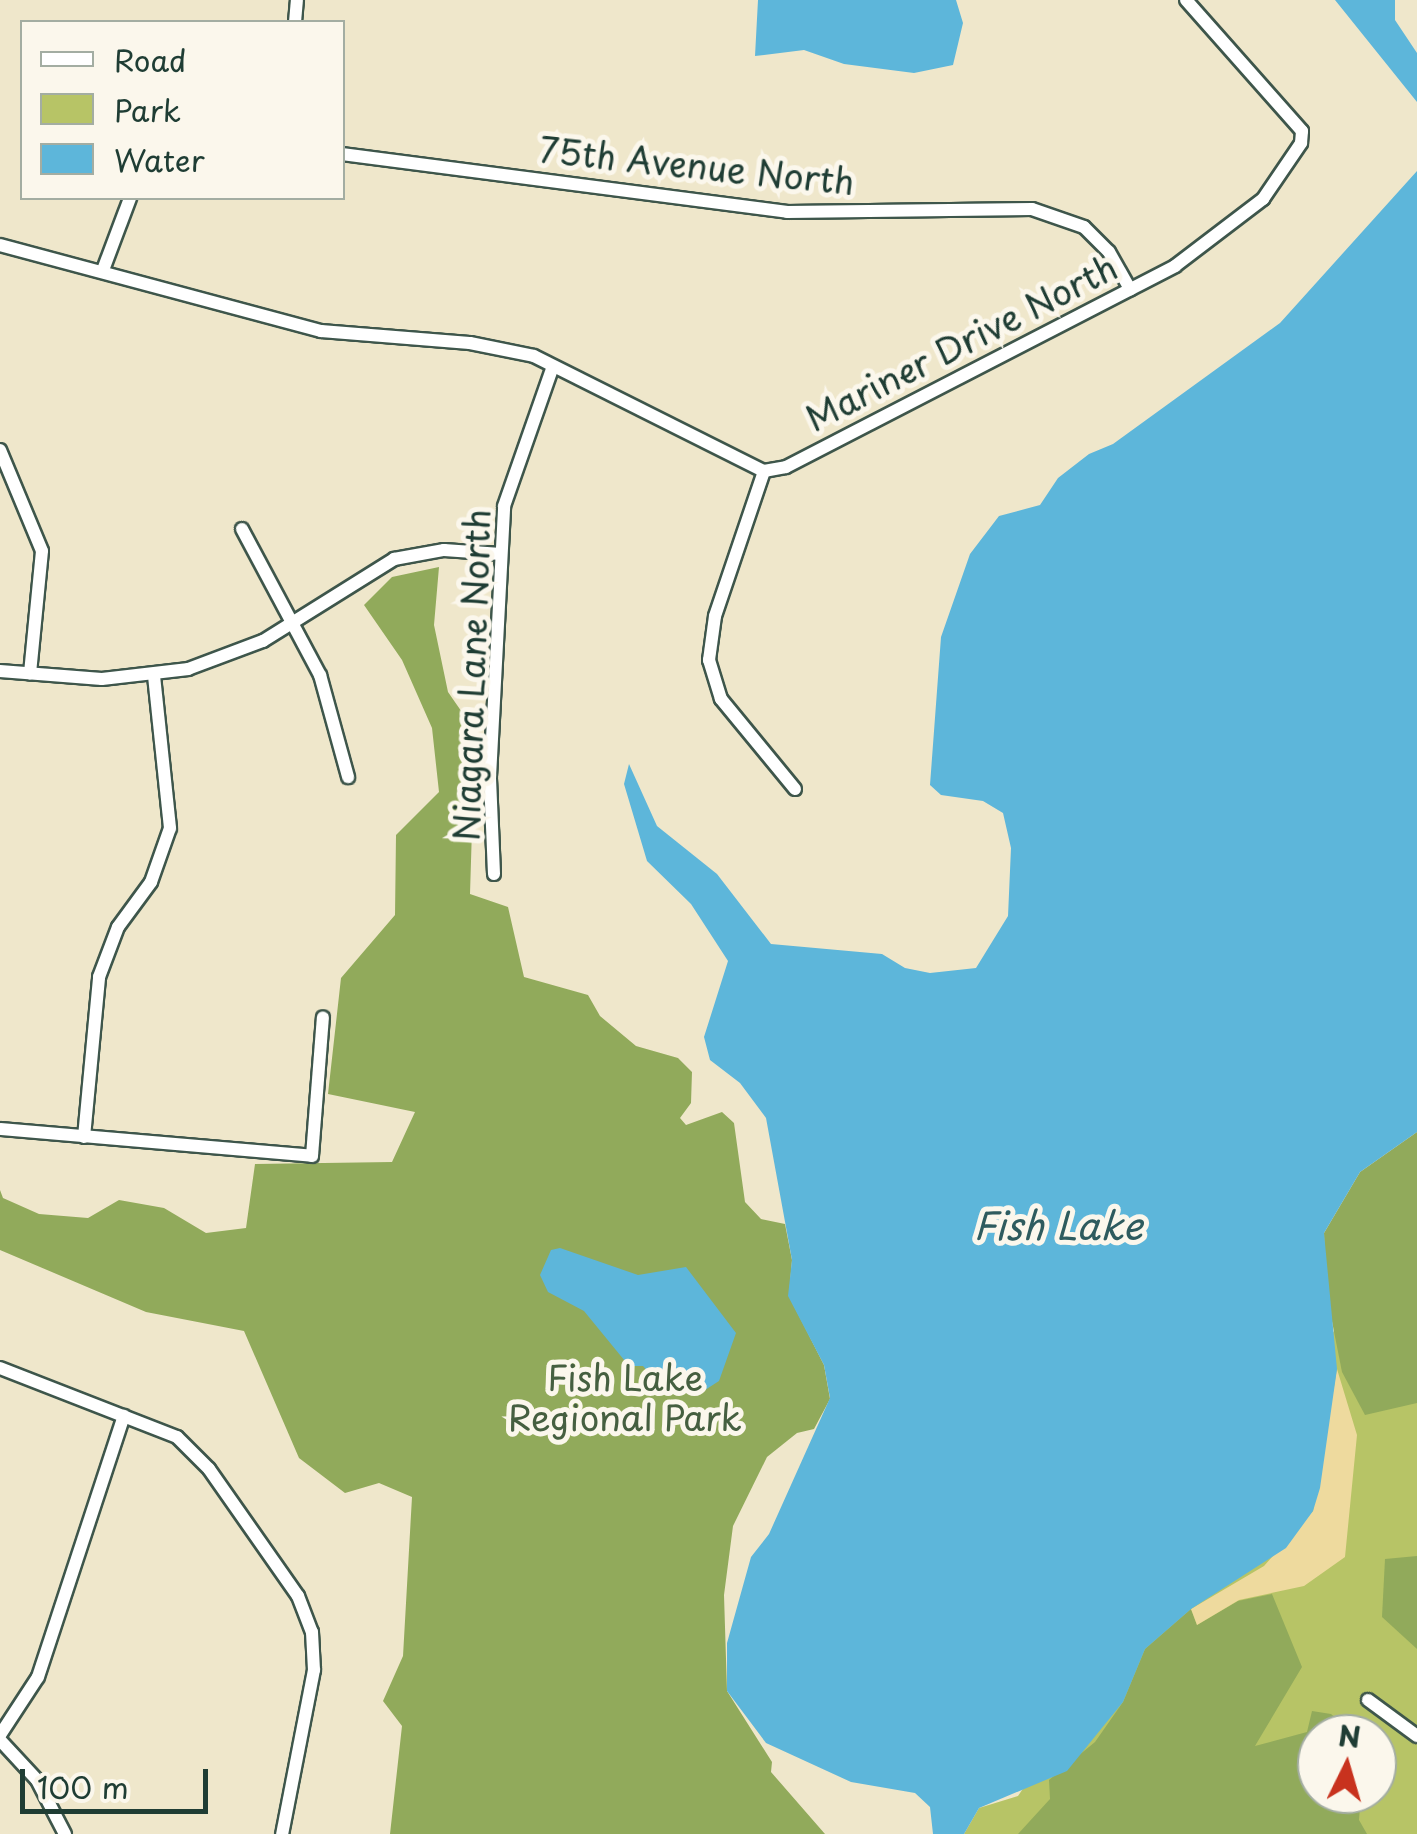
<!DOCTYPE html>
<html>
<head>
<meta charset="utf-8">
<style>
	body { margin:0 }
	#map { position:relative; width:1417px; height:1834px; overflow:hidden; background:#efe7cb; font-family:"Playpen Sans",sans-serif }
	div>[style] { position:absolute }
	.green>* { inset:0; background:#b7c466 }
	.forest>* { inset:0; background:#91aa5b }
	.sand>* { inset:0; background:#eeda9e }
	.water>* { inset:0; background:#5db6da }
	.roads { filter:drop-shadow(2px 0 #3e564b) drop-shadow(-2px 0 #3e564b) drop-shadow(0 2px #3e564b) drop-shadow(0 -2px #3e564b) }
	.minor>* { height:12px; margin:-6px; padding:0 6px; transform-origin:6px; border-radius:6px; background:#fff }
	span { translate:-50% -50%; white-space:nowrap; text-align:center; line-height:1.15; -webkit-text-stroke:10px #fbf7ec; paint-order:stroke }
	.street-label { font-size:35px; color:#1f3d34 }
	.park-label { font-size:35px; color:#455f40 }
	.water-label { font-size:38px; color:#2e5b5e; font-style:italic }
	.legend { position:absolute; left:20px; top:20px; width:325px; height:180px; box-sizing:border-box; background:#fbf7ec; border:2px solid #a3ada2; margin:0; padding:12px 18px; list-style:none; font-size:30px; color:#1f3d34 }
	.legend li { display:flex; align-items:center; gap:20px; height:50px }
	.legend b { width:50px; border:2px solid #a3ada2 }
	.north { position:absolute; left:1297px; top:1714px; width:100px; height:100px; box-sizing:border-box; background:#fbf7ec; border:2px solid #a3ada2; border-radius:50%; rotate:5deg; font-size:28px; font-weight:700; line-height:40px; text-align:center; color:#1f3d34 }
	.north::after { content:''; display:block; margin:auto; width:35px; height:45px; background:#c8321e; clip-path:polygon(50% 0,100% 100%,50% 72%,0 100%) }
	.scale { position:absolute; left:20px; top:1769px; width:188px; height:45px; box-sizing:border-box; border:5px solid #1f3d34; border-top:0; padding-left:12px; font-size:30px; line-height:35px; white-space:nowrap; color:#1f3d34; -webkit-text-stroke:8px #fbf7ec; paint-order:stroke }
</style>
</head>
<body>
<div id="map">
	<div class="green">
		<div style="clip-path:polygon(evenodd,1417px 1132px,1417px 1834px,964px 1834px,979px 1808px,1018px 1796px,1334px 1331px,1417px 1132px,1317px 1734px,1377px 1734px,1377px 1794px,1317px 1794px,1317px 1734px)"></div>
	</div>
	<div class="forest">
		<div style="clip-path:polygon(439px 567px,434px 625px,448px 692px,475px 731px,470px 894px,508px 907px,524px 977px,588px 995px,600px 1016px,636px 1046px,678px 1058px,692px 1072px,691px 1103px,680px 1118px,686px 1125px,722px 1112px,734px 1123px,745px 1202px,761px 1219px,785px 1224px,792px 1260px,789px 1296px,824px 1365px,830px 1399px,814px 1429px,797px 1433px,767px 1457px,733px 1526px,724px 1595px,727px 1691px,772px 1762px,771px 1772px,825px 1834px,390px 1834px,402px 1726px,383px 1701px,403px 1656px,412px 1497px,379px 1483px,345px 1493px,299px 1458px,244px 1331px,146px 1312px,0 1250px,0 1190px,3px 1198px,39px 1214px,88px 1218px,119px 1200px,164px 1208px,206px 1233px,246px 1228px,255px 1164px,392px 1162px,415px 1112px,328px 1094px,341px 978px,395px 915px,396px 835px,439px 792px,432px 728px,402px 660px,364px 605px,392px 577px)"></div>
		<div style="clip-path:polygon(1417px 1132px,1417px 1403px,1365px 1415px,1342px 1372px,1325px 1286px,1324px 1233px,1360px 1172px)"></div>
		<div style="clip-path:polygon(1417px 1556px,1417px 1649px,1382px 1617px,1385px 1559px)"></div>
		<div style="clip-path:polygon(1272px 1594px,1302px 1667px,1255px 1746px,1307px 1732px,1312px 1711px,1331px 1714px,1355px 1734px,1317px 1734px,1317px 1794px,1361px 1794px,1359px 1820px,1367px 1834px,1018px 1834px,1050px 1799px,1049px 1780px,1095px 1742px,1123px 1702px,1145px 1649px,1191px 1609px,1197px 1625px,1238px 1601px)"></div>
	</div>
	<div class="sand">
		<div style="clip-path:polygon(1337px 1369px,1357px 1435px,1345px 1557px,1304px 1586px,1239px 1600px,1197px 1625px,1191px 1609px,1264px 1566px,1313px 1511px)"></div>
	</div>
	<div class="water">
		<div style="clip-path:polygon(758px 0,956px 0,963px 23px,953px 65px,914px 73px,844px 64px,804px 50px,755px 56px)"></div>
		<div style="clip-path:polygon(1335px 0,1395px 0,1395px 20px,1417px 53px,1417px 102px)"></div>
		<div style="clip-path:polygon(1417px 171px,1417px 1132px,1360px 1172px,1324px 1233px,1337px 1369px,1320px 1488px,1313px 1511px,1286px 1548px,1191px 1609px,1145px 1649px,1123px 1702px,1067px 1771px,979px 1808px,964px 1834px,933px 1834px,930px 1807px,915px 1793px,851px 1782px,766px 1743px,727px 1691px,727px 1643px,751px 1557px,769px 1534px,830px 1398px,824px 1365px,788px 1296px,792px 1260px,766px 1118px,740px 1083px,710px 1060px,704px 1037px,728px 961px,691px 904px,647px 861px,624px 784px,629px 764px,657px 826px,717px 874px,771px 944px,882px 954px,905px 968px,930px 973px,976px 968px,1008px 916px,1011px 848px,1003px 813px,983px 801px,941px 795px,930px 785px,941px 637px,970px 554px,999px 516px,1040px 505px,1058px 478px,1089px 454px,1113px 444px,1280px 323px)"></div>
		<div style="clip-path:polygon(560px 1248px,638px 1275px,686px 1267px,736px 1333px,719px 1381px,705px 1390px,680px 1390px,658px 1383px,643px 1366px,629px 1366px,584px 1311px,548px 1292px,540px 1275px,551px 1250px)"></div>
	</div>
	<div class="roads">
		<div class="minor">
			<div style="left:295px;top:22px;width:22px;rotate:-85deg"></div>
			<div style="left:342px;top:154px;width:449px;rotate:7.4deg"></div>
			<div style="left:787px;top:212px;width:245px;rotate:-0.7deg"></div>
			<div style="left:1032px;top:209px;width:55px;rotate:19.1deg"></div>
			<div style="left:1084px;top:227px;width:35px;rotate:45deg"></div>
			<div style="left:1109px;top:252px;width:43px;rotate:60.4deg"></div>
			<div style="left:0;top:245px;width:332px;rotate:15deg"></div>
			<div style="left:321px;top:331px;width:149px;rotate:4.6deg"></div>
			<div style="left:470px;top:343px;width:65px;rotate:11.5deg"></div>
			<div style="left:534px;top:356px;width:257px;rotate:26.6deg"></div>
			<div style="left:103px;top:270px;width:77px;rotate:-69.4deg"></div>
			<div style="left:0;top:450px;width:109px;rotate:67.4deg"></div>
			<div style="left:42px;top:551px;width:123px;rotate:95.6deg"></div>
			<div style="left:242px;top:529px;width:166px;rotate:61.9deg"></div>
			<div style="left:320px;top:675px;width:106px;rotate:74.6deg"></div>
			<div style="left:0;top:671px;width:102px;rotate:4.5deg"></div>
			<div style="left:102px;top:679px;width:87px;rotate:-6.6deg"></div>
			<div style="left:188px;top:669px;width:80px;rotate:-20.5deg"></div>
			<div style="left:263px;top:641px;width:155px;rotate:-32deg"></div>
			<div style="left:394px;top:559px;width:51px;rotate:-10.2deg"></div>
			<div style="left:444px;top:550px;width:57px;rotate:4deg"></div>
			<div style="left:795px;top:789px;width:117px;rotate:-129.4deg"></div>
			<div style="left:721px;top:699px;width:41px;rotate:-107.1deg"></div>
			<div style="left:709px;top:660px;width:44px;rotate:-82.2deg"></div>
			<div style="left:715px;top:616px;width:153px;rotate:-71.3deg"></div>
			<div style="left:764px;top:471px;width:22px;rotate:-10deg"></div>
			<div style="left:786px;top:467px;width:438px;rotate:-27.3deg"></div>
			<div style="left:1175px;top:266px;width:111px;rotate:-37.3deg"></div>
			<div style="left:1263px;top:199px;width:68px;rotate:-55.8deg"></div>
			<div style="left:1301px;top:143px;width:12px;rotate:-85deg"></div>
			<div style="left:1302px;top:131px;width:175px;rotate:-131.5deg"></div>
			<div style="left:494px;top:874px;width:97px;rotate:-92.4deg"></div>
			<div style="left:490px;top:777px;width:271px;rotate:-87deg"></div>
			<div style="left:504px;top:506px;width:148px;rotate:-70.7deg"></div>
			<div style="left:0;top:1129px;width:313px;rotate:4.9deg"></div>
			<div style="left:312px;top:1156px;width:139px;rotate:-85.5deg"></div>
			<div style="left:84px;top:1137px;width:161px;rotate:-84.6deg"></div>
			<div style="left:99px;top:977px;width:53px;rotate:-69.2deg"></div>
			<div style="left:118px;top:927px;width:56px;rotate:-53.7deg"></div>
			<div style="left:151px;top:882px;width:57px;rotate:-70.6deg"></div>
			<div style="left:170px;top:828px;width:153px;rotate:-96deg"></div>
			<div style="left:0;top:1368px;width:190px;rotate:21.3deg"></div>
			<div style="left:177px;top:1437px;width:45px;rotate:45deg"></div>
			<div style="left:209px;top:1469px;width:155px;rotate:55deg"></div>
			<div style="left:298px;top:1596px;width:39px;rotate:69deg"></div>
			<div style="left:312px;top:1632px;width:38px;rotate:87deg"></div>
			<div style="left:314px;top:1670px;width:167px;rotate:101deg"></div>
			<div style="left:1368px;top:1700px;width:61px;rotate:36.3deg"></div>
			<div style="left:0;top:1735px;width:69px;rotate:-56.8deg"></div>
			<div style="left:38px;top:1677px;width:275px;rotate:-71.8deg"></div>
			<div style="left:0;top:1740px;width:54px;rotate:47.2deg"></div>
			<div style="left:37px;top:1780px;width:61px;rotate:62.6deg"></div>
		</div>
	</div>
	<div class="street-label">
		<span style="left:697px;top:165px;rotate:6deg">75th Avenue North</span>
		<span style="left:961px;top:342px;rotate:-27deg">Mariner Drive North</span>
		<span style="left:471px;top:675px;rotate:-88deg">Niagara Lane North</span>
	</div>
	<div class="park-label">
		<span style="left:625px;top:1397px">Fish Lake<br>Regional Park</span>
	</div>
	<div class="water-label">
		<span style="left:1058px;top:1225px">Fish Lake</span>
	</div>
	<ul class="legend">
	<li><b style="height:12px;background:#fff"></b>Road</li>
	<li><b style="height:28px;background:#b7c466"></b>Park</li>
	<li><b style="height:28px;background:#5db6da"></b>Water</li>
	</ul>
	<div class="north">N</div>
	<div class="scale">100 m</div>
</div>
</body>
</html>
